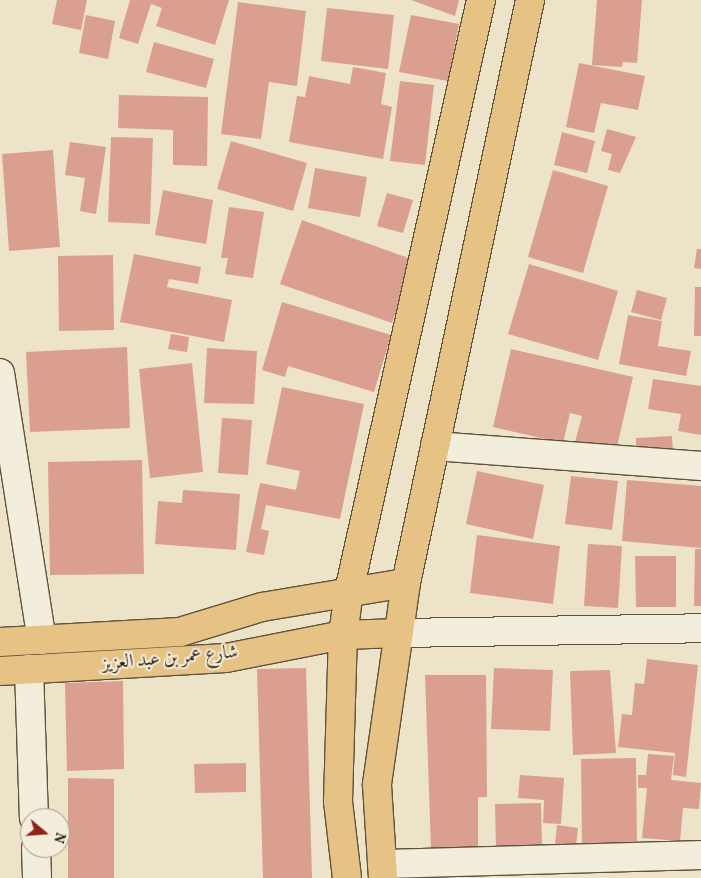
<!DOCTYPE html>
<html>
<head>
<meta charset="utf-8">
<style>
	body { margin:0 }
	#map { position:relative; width:701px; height:878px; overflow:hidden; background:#ede3c9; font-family:Vollkorn,Amiri,serif }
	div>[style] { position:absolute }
	.building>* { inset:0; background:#db9f8f }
	.roads { filter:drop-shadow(1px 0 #5e523f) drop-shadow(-1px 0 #5e523f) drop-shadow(0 1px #5e523f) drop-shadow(0 -1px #5e523f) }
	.minor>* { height:28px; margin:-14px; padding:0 14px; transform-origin:14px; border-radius:14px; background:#f3eddc }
	.major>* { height:28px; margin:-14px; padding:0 14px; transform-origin:14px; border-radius:14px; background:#e6c284 }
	span { translate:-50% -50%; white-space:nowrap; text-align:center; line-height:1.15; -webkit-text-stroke:4px #f3eddc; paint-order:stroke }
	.street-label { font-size:19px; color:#2f2111 }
	.north { position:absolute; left:20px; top:808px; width:50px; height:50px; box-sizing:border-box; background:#f3eddc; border:1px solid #a59b8b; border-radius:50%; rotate:108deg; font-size:14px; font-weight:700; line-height:20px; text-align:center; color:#2f2111 }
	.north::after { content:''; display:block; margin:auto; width:18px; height:22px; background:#8f2418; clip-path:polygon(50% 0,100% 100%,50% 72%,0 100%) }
</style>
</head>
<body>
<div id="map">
	<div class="building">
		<div style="clip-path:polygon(57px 0,87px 0,81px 30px,52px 24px)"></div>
		<div style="clip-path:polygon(130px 0,229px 0,215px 45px,156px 26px,162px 8px,151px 4px,138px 44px,119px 38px)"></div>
		<div style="clip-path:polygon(411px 0,459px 0,455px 16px)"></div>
		<div style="clip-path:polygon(597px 0,642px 0,637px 63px,623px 62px,622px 67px,592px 65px)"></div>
		<div style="clip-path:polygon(238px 2px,306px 11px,297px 86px,269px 82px,261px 139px,221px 134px)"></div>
		<div style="clip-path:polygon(327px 8px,394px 15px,388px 69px,321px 61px)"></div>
		<div style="clip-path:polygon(86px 15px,115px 21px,108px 59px,79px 53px)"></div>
		<div style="clip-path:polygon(411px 15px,459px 24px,448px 81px,399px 72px)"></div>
		<div style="clip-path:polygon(154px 42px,214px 59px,206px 88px,146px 72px)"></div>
		<div style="clip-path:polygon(579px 63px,645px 76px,638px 110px,601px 103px,594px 133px,566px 127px)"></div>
		<div style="clip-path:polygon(353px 67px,386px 73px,381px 104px,392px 107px,383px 159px,289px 142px,297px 96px,305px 97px,309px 76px,350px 84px)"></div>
		<div style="clip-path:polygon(400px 81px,434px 85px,425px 165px,390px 161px)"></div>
		<div style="clip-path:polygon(119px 95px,208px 97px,207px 166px,173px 165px,173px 130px,118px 128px)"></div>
		<div style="clip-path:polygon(607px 129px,636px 137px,620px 173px,608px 170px,612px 154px,601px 151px)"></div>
		<div style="clip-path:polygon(562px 132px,595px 141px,587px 173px,554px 165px)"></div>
		<div style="clip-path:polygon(111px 137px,153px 138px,150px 224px,108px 222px)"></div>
		<div style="clip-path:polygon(231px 141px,307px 163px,293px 211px,217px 189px)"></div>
		<div style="clip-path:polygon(70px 142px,106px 147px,96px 214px,80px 211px,85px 178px,65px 175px)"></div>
		<div style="clip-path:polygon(53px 150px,60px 247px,9px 251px,2px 154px)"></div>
		<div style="clip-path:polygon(315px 168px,367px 177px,360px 217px,308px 208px)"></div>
		<div style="clip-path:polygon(553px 170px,608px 186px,583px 273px,528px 257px)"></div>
		<div style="clip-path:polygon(163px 190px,213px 200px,206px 244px,155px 235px)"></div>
		<div style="clip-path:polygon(387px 193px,413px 200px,403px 233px,377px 226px)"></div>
		<div style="clip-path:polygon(229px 207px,264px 212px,253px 278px,225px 274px,228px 258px,221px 258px)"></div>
		<div style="clip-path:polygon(302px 220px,414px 260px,392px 323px,280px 284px)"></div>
		<div style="clip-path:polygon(697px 249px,701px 249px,701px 269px,694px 268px)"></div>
		<div style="clip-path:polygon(134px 254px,201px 267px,198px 284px,169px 279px,167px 287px,232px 300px,224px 342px,120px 322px)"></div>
		<div style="clip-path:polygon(113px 255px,114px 330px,59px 331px,58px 256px)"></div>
		<div style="clip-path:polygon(529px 264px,618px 291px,598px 360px,508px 334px)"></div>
		<div style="clip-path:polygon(695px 287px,701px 287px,701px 336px,694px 336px)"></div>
		<div style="clip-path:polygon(637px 290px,667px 298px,661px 320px,631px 312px)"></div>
		<div style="clip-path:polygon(282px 302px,391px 335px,374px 392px,288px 366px,285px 377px,262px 370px)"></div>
		<div style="clip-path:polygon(628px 315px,662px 321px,658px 346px,691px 351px,686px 376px,619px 364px)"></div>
		<div style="clip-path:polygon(171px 334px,189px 337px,187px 352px,168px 349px)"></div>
		<div style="clip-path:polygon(127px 347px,130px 428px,30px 432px,26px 352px)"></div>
		<div style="clip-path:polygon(207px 348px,257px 351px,254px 404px,204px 403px)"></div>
		<div style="clip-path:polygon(511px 349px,633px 377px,616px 451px,575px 442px,582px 416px,570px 413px,563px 443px,493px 427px)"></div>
		<div style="clip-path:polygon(192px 363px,203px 472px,150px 478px,139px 369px)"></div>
		<div style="clip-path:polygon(653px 379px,701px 386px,701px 435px,678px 431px,681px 414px,648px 409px)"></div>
		<div style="clip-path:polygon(282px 387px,364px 404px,340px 519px,266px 505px,261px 529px,269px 531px,264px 555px,246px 552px,260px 483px,296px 490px,300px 471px,266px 464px)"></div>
		<div style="clip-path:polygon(222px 418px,252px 420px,248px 475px,218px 473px)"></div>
		<div style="clip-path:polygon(672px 436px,673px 452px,636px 453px,636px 438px)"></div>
		<div style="clip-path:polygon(142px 460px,144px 574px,50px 575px,48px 462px)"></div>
		<div style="clip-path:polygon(477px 471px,544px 485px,533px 539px,466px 524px)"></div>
		<div style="clip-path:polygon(571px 476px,618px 481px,612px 530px,565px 524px)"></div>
		<div style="clip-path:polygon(627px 480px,701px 486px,701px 548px,622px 541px)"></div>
		<div style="clip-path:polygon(183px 490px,240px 494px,236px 550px,155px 544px,158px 501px,182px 503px)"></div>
		<div style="clip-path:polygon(477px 535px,560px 546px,553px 604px,470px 593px)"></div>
		<div style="clip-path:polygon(588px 544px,622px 546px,618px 608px,584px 606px)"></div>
		<div style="clip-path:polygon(695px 549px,701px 549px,701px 606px,694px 606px)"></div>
		<div style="clip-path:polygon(635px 556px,676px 556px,676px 607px,636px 607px)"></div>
		<div style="clip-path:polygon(647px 659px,698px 665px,686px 777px,673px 775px,675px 753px,618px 747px,622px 714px,632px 715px,635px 683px,644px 684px)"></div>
		<div style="clip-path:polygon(306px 668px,312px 878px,263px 878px,257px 669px)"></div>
		<div style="clip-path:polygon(494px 668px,553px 670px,550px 731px,491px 729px)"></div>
		<div style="clip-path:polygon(610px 670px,616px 753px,573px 755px,570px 671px)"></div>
		<div style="clip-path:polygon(425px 675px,486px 675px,487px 797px,478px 797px,478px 850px,431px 849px)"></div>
		<div style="clip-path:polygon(123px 681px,124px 769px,67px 771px,65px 683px)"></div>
		<div style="clip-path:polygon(648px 754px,674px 756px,671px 780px,701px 783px,699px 809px,683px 808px,680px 841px,642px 838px,647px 788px,638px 788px,638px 775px,646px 775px)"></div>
		<div style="clip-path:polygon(636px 758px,637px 843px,582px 844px,581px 759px)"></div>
		<div style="clip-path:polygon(246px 763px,246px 792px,195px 793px,194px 764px)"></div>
		<div style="clip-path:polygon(520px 775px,564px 778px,561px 824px,543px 823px,544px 800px,518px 798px)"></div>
		<div style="clip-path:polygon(68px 778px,114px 779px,114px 878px,68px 878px)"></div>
		<div style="clip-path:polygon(541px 803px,542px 846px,496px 847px,495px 804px)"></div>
		<div style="clip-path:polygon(557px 825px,578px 828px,576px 846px,555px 844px)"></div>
	</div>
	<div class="roads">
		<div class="minor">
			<div style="left:0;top:373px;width:270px;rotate:81.1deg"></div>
			<div style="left:435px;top:446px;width:267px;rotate:4.3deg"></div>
			<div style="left:399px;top:633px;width:302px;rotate:-0.9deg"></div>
			<div style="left:29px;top:669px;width:149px;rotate:88.1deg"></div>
			<div style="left:36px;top:848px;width:30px;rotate:88deg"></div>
			<div style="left:382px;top:864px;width:319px;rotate:-1.6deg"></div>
		</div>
		<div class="major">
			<div style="left:0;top:642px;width:180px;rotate:-3.2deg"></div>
			<div style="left:180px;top:632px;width:86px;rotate:-17deg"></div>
			<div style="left:262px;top:607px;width:146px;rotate:-9.5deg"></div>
			<div style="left:0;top:671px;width:226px;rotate:-3.3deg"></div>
			<div style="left:226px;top:658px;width:119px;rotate:-11.1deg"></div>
			<div style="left:343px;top:635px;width:56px;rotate:-2deg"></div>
			<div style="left:347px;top:878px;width:78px;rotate:-96.7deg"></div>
			<div style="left:338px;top:801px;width:166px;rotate:-88.3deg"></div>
			<div style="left:343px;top:635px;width:44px;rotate:-82.2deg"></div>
			<div style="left:349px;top:591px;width:606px;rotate:-77.41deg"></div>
			<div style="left:383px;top:878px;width:94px;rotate:-93.7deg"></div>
			<div style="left:377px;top:784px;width:203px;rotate:-81.8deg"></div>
			<div style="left:406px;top:583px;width:596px;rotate:-77.99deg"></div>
		</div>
	</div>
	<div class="street-label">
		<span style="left:170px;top:659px;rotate:-5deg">شارع عمر بن عبد العزيز</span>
	</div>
	<div class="north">N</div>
</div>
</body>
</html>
